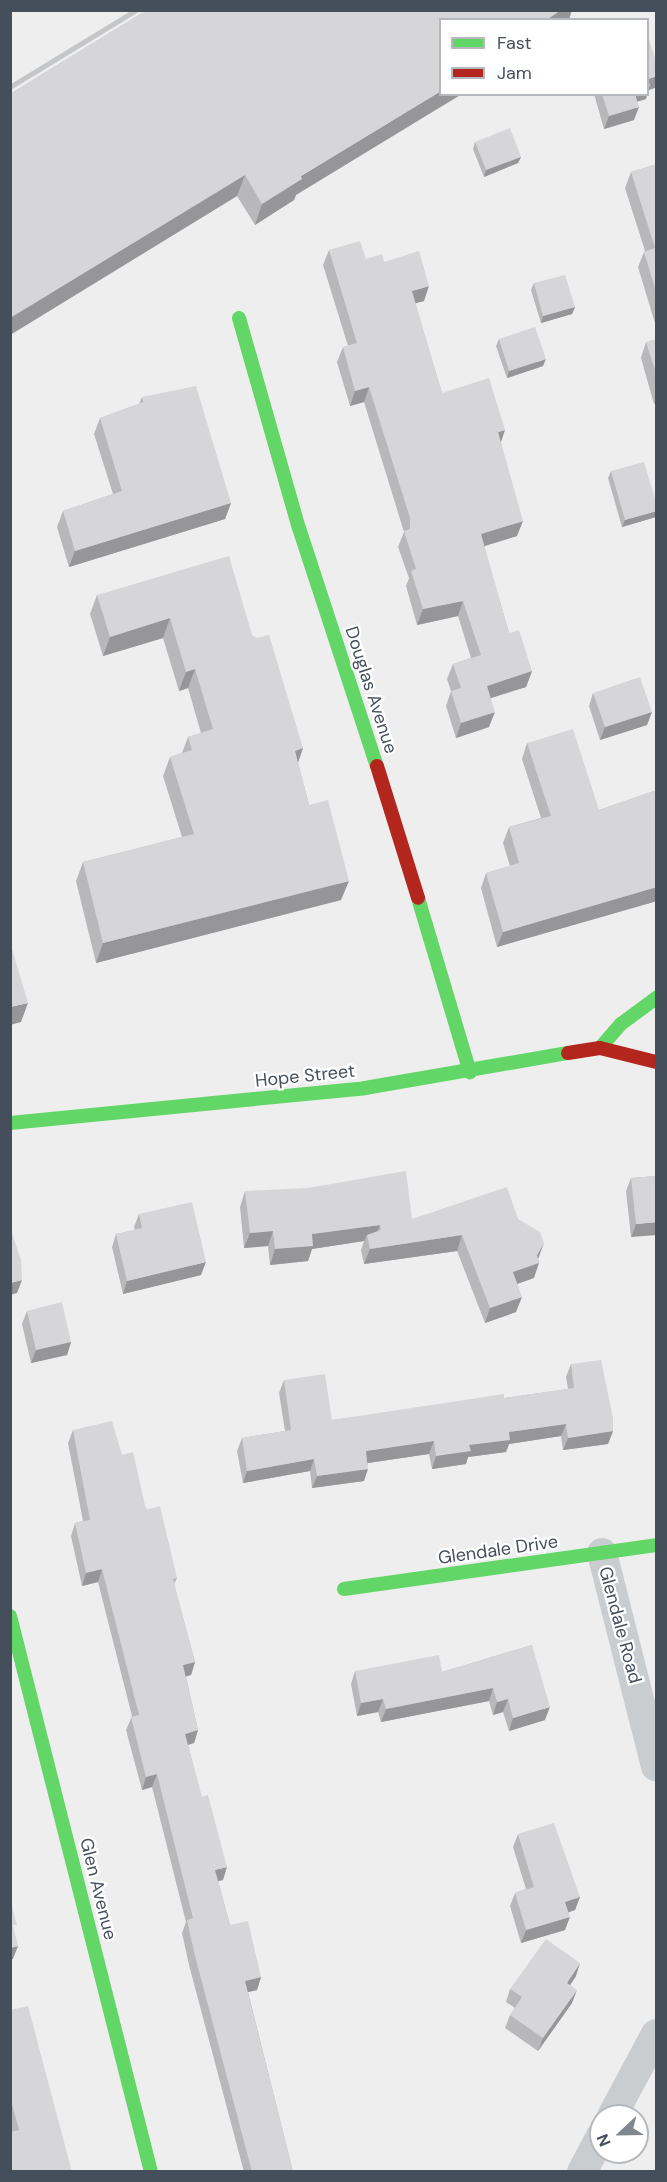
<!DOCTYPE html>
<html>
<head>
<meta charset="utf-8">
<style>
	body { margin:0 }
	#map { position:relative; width:667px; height:2182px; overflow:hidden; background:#efeeee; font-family:"DM Sans",sans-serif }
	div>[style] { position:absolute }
	.street>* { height:30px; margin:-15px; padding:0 15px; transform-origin:15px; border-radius:15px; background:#cacdcf }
	.fast>* { height:14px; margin:-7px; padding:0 7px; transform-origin:7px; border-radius:7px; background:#63d668 }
	.jam>* { height:14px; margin:-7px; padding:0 7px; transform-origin:7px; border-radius:7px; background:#b3261e }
	.rail>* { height:4.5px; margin:-2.25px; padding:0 2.25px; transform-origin:2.25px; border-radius:2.25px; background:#c4c6c8 }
	.wall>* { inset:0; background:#b8b8bb }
	.shaded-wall>* { inset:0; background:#969698 }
	.building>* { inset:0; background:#d6d6d9 }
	span { translate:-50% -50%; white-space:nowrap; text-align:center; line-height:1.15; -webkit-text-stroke:4.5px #fff; paint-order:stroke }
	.street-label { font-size:18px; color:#454f5c }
	.frame { position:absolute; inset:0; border:12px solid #454f5c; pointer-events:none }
	.legend { position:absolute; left:439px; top:18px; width:210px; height:78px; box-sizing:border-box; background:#fff; border:2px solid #b5b9be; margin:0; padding:8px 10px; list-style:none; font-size:18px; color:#454f5c }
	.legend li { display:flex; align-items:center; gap:12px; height:30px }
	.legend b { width:30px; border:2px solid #b5b9be }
	.north { position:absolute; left:589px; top:2104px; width:60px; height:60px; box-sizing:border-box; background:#fff; border:2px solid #b5b9be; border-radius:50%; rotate:248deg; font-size:16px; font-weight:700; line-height:24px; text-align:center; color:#454f5c }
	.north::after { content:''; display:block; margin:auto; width:21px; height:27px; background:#80878f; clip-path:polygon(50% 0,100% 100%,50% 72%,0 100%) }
</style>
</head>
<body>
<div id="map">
	<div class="street">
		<div style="left:602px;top:1553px;width:220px;rotate:75.8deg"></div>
		<div style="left:612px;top:2116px;width:93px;rotate:-61.8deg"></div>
		<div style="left:582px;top:2172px;width:41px;rotate:-62.2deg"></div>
	</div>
	<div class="fast">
		<div style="left:239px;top:318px;width:218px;rotate:74.1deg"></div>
		<div style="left:299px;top:528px;width:250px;rotate:71.9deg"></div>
		<div style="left:418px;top:898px;width:182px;rotate:73.4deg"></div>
		<div style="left:600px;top:1048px;width:32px;rotate:-49deg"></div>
		<div style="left:621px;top:1024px;width:44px;rotate:-36.6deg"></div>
		<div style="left:10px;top:1123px;width:357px;rotate:-5.6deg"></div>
		<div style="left:365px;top:1088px;width:206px;rotate:-9.8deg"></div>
		<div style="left:344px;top:1589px;width:315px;rotate:-8deg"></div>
		<div style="left:10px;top:1616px;width:574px;rotate:75.77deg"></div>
	</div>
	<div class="jam">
		<div style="left:377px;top:766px;width:138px;rotate:72.7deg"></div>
		<div style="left:568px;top:1053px;width:32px;rotate:-9deg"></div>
		<div style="left:600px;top:1048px;width:58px;rotate:14deg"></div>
	</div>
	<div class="rail">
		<div style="left:10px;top:87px;width:148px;rotate:-31.4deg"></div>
	</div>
	<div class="wall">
		<div style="clip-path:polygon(147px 10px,296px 195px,294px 200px,255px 225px,237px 196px,10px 335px,10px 94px)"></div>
		<div style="clip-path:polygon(594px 94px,647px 94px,646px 99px,637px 101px,634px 120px,604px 129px)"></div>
		<div style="clip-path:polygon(475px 142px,521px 157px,518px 163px,484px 177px,473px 149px)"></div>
		<div style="clip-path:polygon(657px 164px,657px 330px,638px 267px,644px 252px,645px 251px,625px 188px,631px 172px)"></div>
		<div style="clip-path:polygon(329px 250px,366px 259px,384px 262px,424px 301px,415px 303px,442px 393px,501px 442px,517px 536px,484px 546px,509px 633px,532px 671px,526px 687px,491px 698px,489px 727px,456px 738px,446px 706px,451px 691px,447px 679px,453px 664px,471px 658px,458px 616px,417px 625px,406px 586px,409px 578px,398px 547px,404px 532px,364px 402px,350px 406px,337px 362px,343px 347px,348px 346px,323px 265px)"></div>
		<div style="clip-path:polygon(534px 283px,575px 307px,572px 314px,541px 323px,531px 290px)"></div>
		<div style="clip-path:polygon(499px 339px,543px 366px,507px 378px,496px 346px)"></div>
		<div style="clip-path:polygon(657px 339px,657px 403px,654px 404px,641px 358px,646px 342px)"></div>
		<div style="clip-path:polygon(142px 397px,231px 503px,225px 519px,69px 567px,57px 527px,63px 511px,113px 494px,94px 434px,100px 418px,139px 404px)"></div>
		<div style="clip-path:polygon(611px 471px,657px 505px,657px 515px,656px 517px,622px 527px,608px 478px)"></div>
		<div style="clip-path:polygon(97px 595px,252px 635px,303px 748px,298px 763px,309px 805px,341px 900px,96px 963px,76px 881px,83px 862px,182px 837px,163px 776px,170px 757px,182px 753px,188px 737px,201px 733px,188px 688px,179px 691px,163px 638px,103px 656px,90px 614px)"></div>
		<div style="clip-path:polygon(593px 693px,652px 712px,647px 725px,600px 740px,589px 706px)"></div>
		<div style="clip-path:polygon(527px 743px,599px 810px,657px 790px,657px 901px,497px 947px,481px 888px,486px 873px,510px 866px,503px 843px,509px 827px,541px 818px,522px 759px)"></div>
		<div style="clip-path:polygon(657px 1176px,631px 1237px,626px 1191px,631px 1178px)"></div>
		<div style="clip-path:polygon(245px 1191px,412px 1219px,518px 1219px,538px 1259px,534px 1278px,517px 1284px,516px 1312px,485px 1323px,457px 1251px,364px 1264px,361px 1250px,364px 1241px,312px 1249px,308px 1261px,270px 1265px,268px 1246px,244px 1248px,240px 1207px)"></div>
		<div style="clip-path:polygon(139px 1214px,201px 1275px,123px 1294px,112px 1247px,116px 1234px,135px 1230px,134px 1227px)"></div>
		<div style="clip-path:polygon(27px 1311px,71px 1342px,67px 1355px,31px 1363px,22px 1324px)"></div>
		<div style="clip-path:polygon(571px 1364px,613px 1431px,608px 1444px,563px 1450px,561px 1436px,509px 1444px,506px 1452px,468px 1457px,466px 1464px,432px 1469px,429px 1454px,368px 1463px,364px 1481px,312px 1488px,310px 1471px,243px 1483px,237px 1451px,242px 1438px,285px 1431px,279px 1393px,284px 1380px,332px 1420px,504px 1398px,568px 1389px,566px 1377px)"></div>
		<div style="clip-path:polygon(73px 1430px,122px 1455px,177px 1578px,174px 1584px,195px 1662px,191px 1675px,186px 1677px,198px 1730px,194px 1743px,188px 1745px,223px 1880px,218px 1881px,230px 1925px,261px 1977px,257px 1990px,248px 1992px,293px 2172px,244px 2172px,189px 1965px,182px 1933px,186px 1922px,152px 1787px,142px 1790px,126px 1730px,132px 1716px,98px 1582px,82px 1586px,71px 1536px,75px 1523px,83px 1521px,68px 1443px)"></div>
		<div style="clip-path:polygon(532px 1645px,545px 1720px,509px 1731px,503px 1712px,493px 1715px,489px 1701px,381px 1722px,378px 1712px,357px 1716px,351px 1684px,355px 1671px,442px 1672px)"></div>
		<div style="clip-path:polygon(518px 1834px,580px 1897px,575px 1910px,569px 1912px,565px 1930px,521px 1943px,510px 1906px,515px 1893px,526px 1889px,513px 1847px)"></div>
		<div style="clip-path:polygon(576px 1976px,570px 1985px,572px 2003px,538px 2051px,505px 2028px,510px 2015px,515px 2008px,506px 2002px,510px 1989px)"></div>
		<div style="clip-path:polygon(10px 2010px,72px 2172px,10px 2172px,11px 2132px)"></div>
	</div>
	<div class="shaded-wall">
		<div style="clip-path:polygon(561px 10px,572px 10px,569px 20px,546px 20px)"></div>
		<div style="clip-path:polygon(657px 76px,657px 85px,655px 88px,649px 90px,648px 94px,648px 79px)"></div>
		<div style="clip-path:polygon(441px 91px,441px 94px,462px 94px,296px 195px,294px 200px,255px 225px,262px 204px,301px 176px)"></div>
		<div style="clip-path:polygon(633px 94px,647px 94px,646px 99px,630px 104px)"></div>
		<div style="clip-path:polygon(639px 107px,634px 120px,604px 129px,609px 116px)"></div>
		<div style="clip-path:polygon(521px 157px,518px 163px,484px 177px,486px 170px)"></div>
		<div style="clip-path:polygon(245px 175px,237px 196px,10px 335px,10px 318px)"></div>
		<div style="clip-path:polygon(429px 286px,424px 301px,406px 306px,412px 291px)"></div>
		<div style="clip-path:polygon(575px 307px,572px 314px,541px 323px,543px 316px)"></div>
		<div style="clip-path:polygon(546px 359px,543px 366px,507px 378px,509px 371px)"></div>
		<div style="clip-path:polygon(369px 387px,364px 402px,350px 406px,355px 391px)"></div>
		<div style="clip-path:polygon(505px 430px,500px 445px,498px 432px)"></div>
		<div style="clip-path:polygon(231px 503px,225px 519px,69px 567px,75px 551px)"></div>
		<div style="clip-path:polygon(657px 511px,656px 517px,622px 527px,625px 520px)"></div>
		<div style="clip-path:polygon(523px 521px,517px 536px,475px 549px,481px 534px)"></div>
		<div style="clip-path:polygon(463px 601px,458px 616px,417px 625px,423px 609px)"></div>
		<div style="clip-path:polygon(170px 618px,163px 638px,103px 656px,110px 637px)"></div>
		<div style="clip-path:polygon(195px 669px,188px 688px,179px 691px,186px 672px)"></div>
		<div style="clip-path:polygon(532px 671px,526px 687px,481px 701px,487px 686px)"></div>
		<div style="clip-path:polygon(495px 712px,489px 727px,456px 738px,461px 723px)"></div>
		<div style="clip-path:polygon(652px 712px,647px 725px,600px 740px,605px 727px)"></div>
		<div style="clip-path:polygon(303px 748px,296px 768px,295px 751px)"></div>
		<div style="clip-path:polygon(349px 881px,341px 900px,96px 963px,103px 943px)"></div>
		<div style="clip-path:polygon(657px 887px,657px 901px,497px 947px,503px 932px)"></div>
		<div style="clip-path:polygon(28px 1003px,21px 1022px,10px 1025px,10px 1007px)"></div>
		<div style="clip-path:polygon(657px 1222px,657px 1235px,631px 1237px,636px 1224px)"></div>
		<div style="clip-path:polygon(380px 1225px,374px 1240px,367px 1235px,364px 1241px,312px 1249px,308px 1261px,270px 1265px,275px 1249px,312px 1234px)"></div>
		<div style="clip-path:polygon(273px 1231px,268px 1246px,244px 1248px,250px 1233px)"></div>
		<div style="clip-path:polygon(462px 1235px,457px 1251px,364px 1264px,370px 1249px)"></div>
		<div style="clip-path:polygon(544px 1243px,538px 1259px,539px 1263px,534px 1278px,508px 1287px,513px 1272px,537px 1255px)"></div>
		<div style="clip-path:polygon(206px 1262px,201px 1275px,123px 1294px,127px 1281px)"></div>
		<div style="clip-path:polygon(22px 1280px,17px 1293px,10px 1295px,10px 1283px)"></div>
		<div style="clip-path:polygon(522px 1297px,516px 1312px,485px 1323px,490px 1308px)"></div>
		<div style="clip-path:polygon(71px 1342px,67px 1355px,31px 1363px,36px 1350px)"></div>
		<div style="clip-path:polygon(566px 1424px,561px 1436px,509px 1444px,506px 1452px,468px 1457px,466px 1464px,432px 1469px,436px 1456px,509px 1432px)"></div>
		<div style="clip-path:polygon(613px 1431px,608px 1444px,563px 1450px,568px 1438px)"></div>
		<div style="clip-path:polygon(434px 1441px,429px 1454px,361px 1464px,366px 1451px)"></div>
		<div style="clip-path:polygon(314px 1459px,310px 1471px,243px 1483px,247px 1471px)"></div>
		<div style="clip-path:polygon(368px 1469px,364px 1481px,312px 1488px,317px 1476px)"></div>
		<div style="clip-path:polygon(102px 1569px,98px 1582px,82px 1586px,86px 1573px)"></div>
		<div style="clip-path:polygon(195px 1662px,191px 1675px,178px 1678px,183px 1665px)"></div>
		<div style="clip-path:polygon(493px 1688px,489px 1701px,381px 1722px,386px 1709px)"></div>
		<div style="clip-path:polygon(383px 1699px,378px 1712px,357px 1716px,361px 1703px)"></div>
		<div style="clip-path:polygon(508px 1699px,503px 1712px,493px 1715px,497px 1702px)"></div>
		<div style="clip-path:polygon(550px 1707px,545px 1720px,509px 1731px,513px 1718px)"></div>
		<div style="clip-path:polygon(198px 1730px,194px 1743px,181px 1747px,185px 1734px)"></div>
		<div style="clip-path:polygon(157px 1774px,152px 1787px,142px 1790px,146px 1777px)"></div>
		<div style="clip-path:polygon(227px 1867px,223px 1880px,210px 1883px,215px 1870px)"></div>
		<div style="clip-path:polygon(580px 1897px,575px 1910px,560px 1915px,565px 1902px)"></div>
		<div style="clip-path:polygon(570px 1917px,565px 1930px,521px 1943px,526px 1930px)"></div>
		<div style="clip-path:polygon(18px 1946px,13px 1959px,10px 1960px,10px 1948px)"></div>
		<div style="clip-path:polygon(580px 1963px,576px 1976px,563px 1996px,567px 1983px)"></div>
		<div style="clip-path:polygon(261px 1977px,257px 1990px,240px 1994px,245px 1981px)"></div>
		<div style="clip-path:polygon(577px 1990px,572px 2003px,538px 2051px,543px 2038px)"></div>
	</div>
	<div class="building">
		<div style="clip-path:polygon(147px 10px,561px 10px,546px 20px,441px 20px,441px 91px,301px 176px,302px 179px,262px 204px,245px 175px,10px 318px,10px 94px)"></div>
		<div style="clip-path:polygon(648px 37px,657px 64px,657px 76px,648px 79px,650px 86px,648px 87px)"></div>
		<div style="clip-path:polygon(602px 94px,635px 94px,639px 107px,609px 116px)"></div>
		<div style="clip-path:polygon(510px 128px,521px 157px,486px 170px,475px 142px)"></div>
		<div style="clip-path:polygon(657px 164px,657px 295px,644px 252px,655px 248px,631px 172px)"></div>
		<div style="clip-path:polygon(360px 241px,366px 259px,382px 254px,384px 262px,419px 251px,429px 286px,412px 291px,442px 393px,489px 378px,505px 430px,498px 432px,523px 521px,481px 534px,509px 633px,519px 630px,532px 671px,487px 686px,495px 712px,461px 723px,451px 691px,461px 688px,453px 664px,481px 655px,463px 601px,423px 609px,411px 571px,416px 569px,404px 531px,410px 529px,410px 518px,369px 387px,355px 391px,343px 347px,357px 343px,329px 250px)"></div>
		<div style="clip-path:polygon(565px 275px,575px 307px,543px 316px,534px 283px)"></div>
		<div style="clip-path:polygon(535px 327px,546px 359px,509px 371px,499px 339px)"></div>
		<div style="clip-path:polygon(657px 339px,657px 376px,646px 342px)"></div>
		<div style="clip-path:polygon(196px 386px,231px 503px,75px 551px,63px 511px,122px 491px,100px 418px,143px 402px,142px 397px)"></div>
		<div style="clip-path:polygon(644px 462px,657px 505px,657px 511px,625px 520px,611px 471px)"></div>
		<div style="clip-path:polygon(229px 556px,252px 635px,257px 638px,269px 635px,303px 748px,295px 751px,309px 805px,328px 800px,349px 881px,103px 943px,83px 862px,194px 834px,170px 757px,192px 750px,188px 737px,213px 729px,195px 669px,186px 672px,170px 618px,110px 637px,97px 595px)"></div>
		<div style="clip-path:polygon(640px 677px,652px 712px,605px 727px,593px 693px)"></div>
		<div style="clip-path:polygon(573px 729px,599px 810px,657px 790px,657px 887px,503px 932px,486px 873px,519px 863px,509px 827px,551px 816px,527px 743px)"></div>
		<div style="clip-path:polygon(10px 942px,28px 1003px,10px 1007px)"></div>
		<div style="clip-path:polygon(406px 1171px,412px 1219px,507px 1187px,518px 1219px,540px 1232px,544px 1243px,537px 1255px,539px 1263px,513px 1272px,522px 1297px,490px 1308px,462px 1235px,370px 1249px,367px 1235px,381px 1230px,380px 1225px,312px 1234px,313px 1246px,275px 1249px,273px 1231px,250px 1233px,245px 1191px,308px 1188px)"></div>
		<div style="clip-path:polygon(657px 1176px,657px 1222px,636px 1224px,631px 1178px)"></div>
		<div style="clip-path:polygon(192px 1202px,206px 1262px,127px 1281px,116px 1234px,142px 1228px,139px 1214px)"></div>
		<div style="clip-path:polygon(10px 1227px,21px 1260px,22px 1280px,10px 1283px)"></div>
		<div style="clip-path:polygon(62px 1302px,71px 1342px,36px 1350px,27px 1311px)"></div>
		<div style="clip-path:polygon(601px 1360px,613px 1418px,613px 1431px,568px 1438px,566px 1424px,509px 1432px,510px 1440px,469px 1445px,471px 1451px,436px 1456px,434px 1441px,366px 1451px,368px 1469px,317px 1476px,314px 1459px,247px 1471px,242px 1438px,291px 1430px,284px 1380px,325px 1374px,332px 1420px,504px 1394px,504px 1398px,574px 1388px,571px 1364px)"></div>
		<div style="clip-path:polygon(112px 1421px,122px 1455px,133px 1452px,146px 1510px,160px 1506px,177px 1578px,173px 1579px,195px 1662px,183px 1665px,198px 1730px,185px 1734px,202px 1797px,208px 1795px,227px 1867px,215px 1870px,230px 1925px,248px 1921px,261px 1977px,245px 1981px,293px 2172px,252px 2172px,194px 1952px,187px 1920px,193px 1918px,157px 1774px,146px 1777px,131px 1717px,139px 1715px,102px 1569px,86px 1573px,75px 1523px,90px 1520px,73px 1430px)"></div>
		<div style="clip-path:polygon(532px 1645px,550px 1707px,513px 1718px,508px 1699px,497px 1702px,493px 1688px,386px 1709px,383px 1699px,361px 1703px,355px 1671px,439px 1655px,442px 1672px)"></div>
		<div style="clip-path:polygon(554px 1823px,580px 1897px,565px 1902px,570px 1917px,526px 1930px,515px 1893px,534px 1887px,518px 1834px)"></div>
		<div style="clip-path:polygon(10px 1898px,17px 1925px,13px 1925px,18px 1946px,10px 1948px)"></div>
		<div style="clip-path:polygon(546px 1939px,580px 1963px,567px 1983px,577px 1990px,543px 2038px,510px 2015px,522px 1997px,510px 1989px)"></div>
		<div style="clip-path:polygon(28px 2006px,72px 2172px,31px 2172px,31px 2170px,26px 2172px,10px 2172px,10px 2132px,19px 2130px,10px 2097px,10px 2010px)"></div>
	</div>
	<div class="street-label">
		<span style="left:371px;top:690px;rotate:72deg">Douglas Avenue</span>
		<span style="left:305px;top:1076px;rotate:-6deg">Hope Street</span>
		<span style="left:498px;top:1550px;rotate:-8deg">Glendale Drive</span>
		<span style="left:620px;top:1625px;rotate:75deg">Glendale Road</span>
		<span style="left:98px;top:1889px;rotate:76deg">Glen Avenue</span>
	</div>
	<div class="frame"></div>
	<ul class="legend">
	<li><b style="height:8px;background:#63d668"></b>Fast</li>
	<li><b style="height:8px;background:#b3261e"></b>Jam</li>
	</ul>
	<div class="north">N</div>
</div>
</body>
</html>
